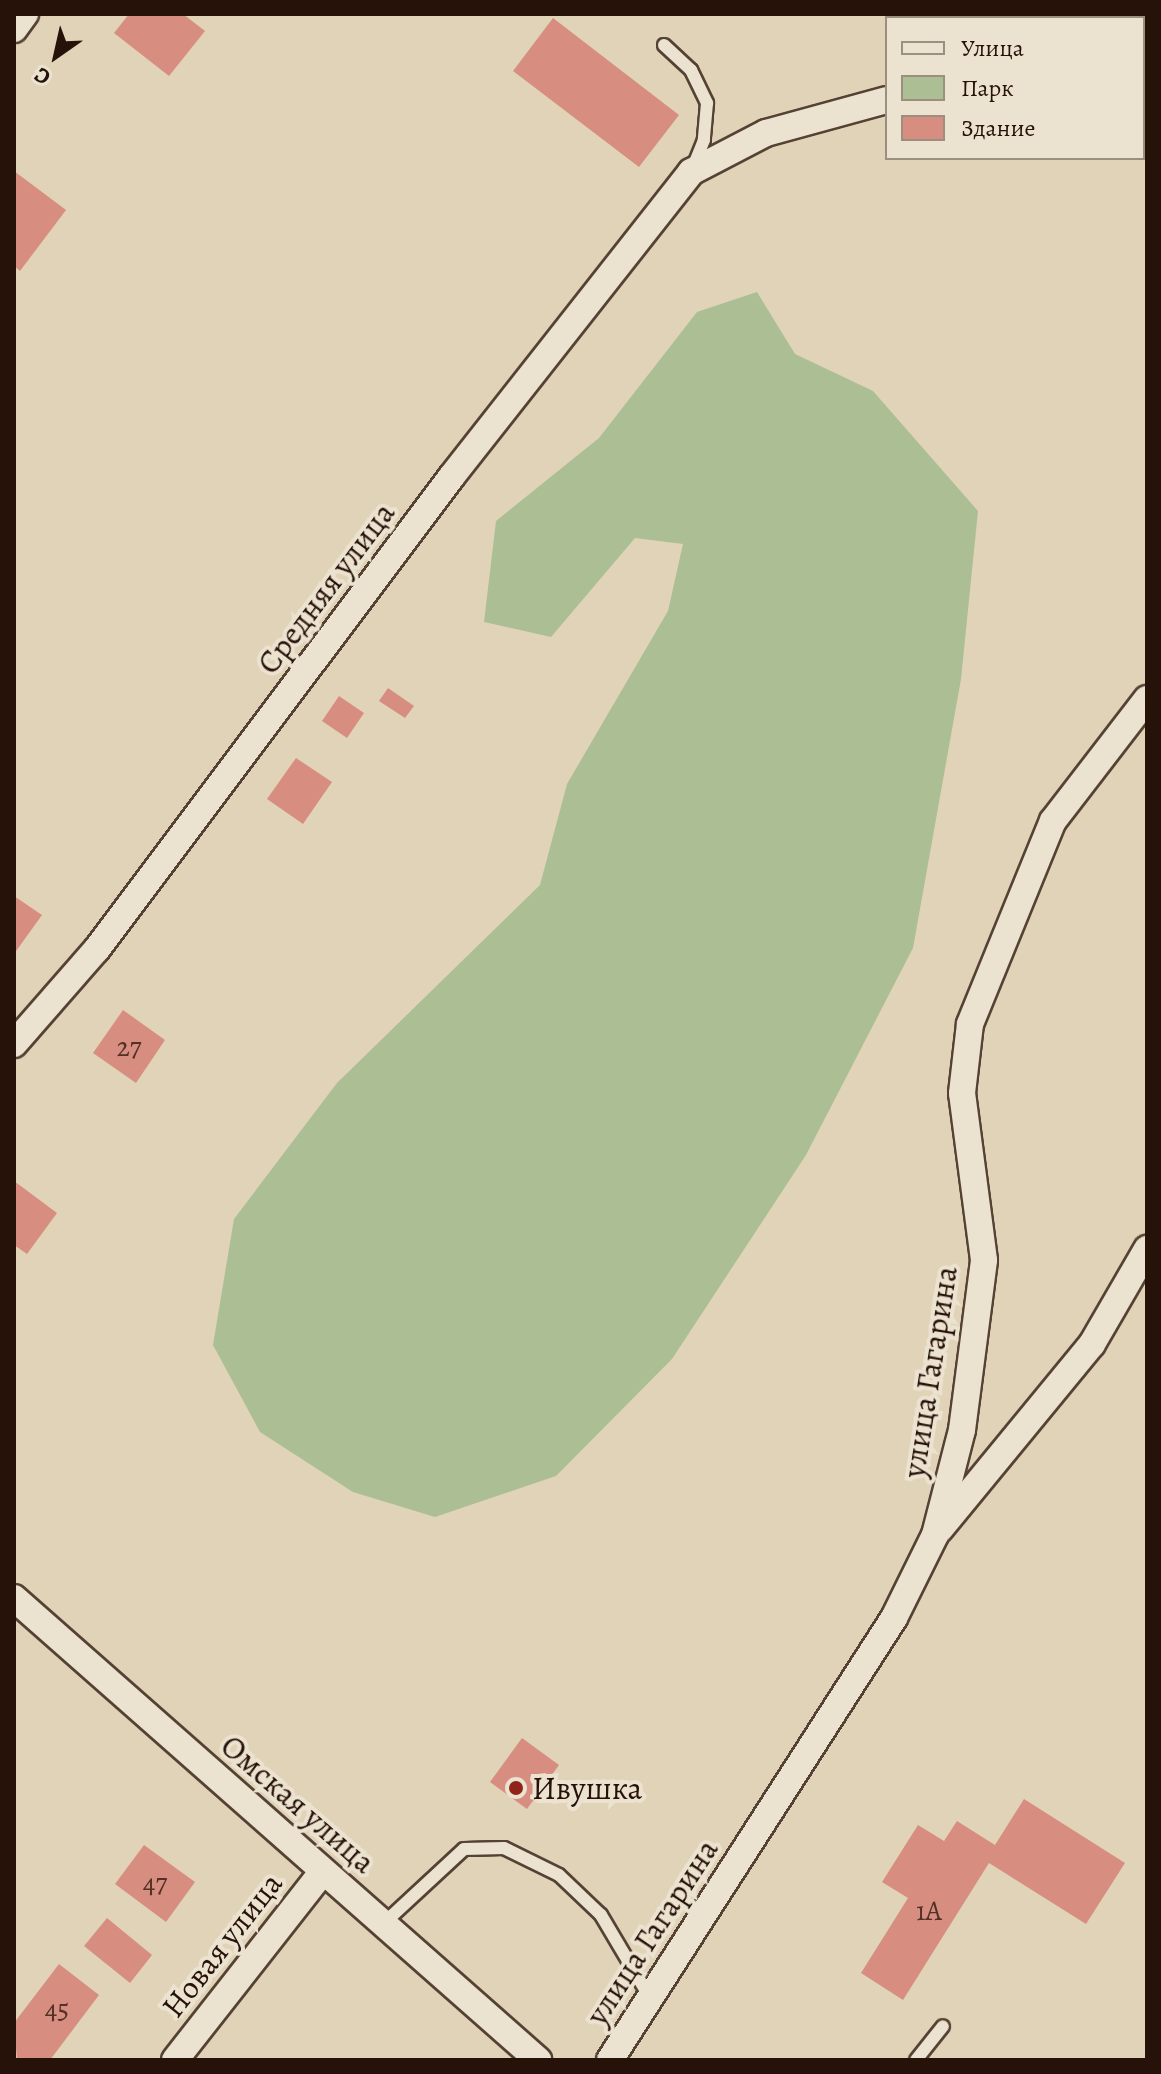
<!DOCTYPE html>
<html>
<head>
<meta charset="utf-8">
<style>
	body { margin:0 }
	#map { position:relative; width:1161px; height:2074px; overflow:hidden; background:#e0d3b7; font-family:Alegreya,serif }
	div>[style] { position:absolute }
	.green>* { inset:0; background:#acbe93 }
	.building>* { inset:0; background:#d78e80 }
	.roads { filter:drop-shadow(2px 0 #554234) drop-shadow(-2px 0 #554234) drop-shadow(0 2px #554234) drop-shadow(0 -2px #554234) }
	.service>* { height:12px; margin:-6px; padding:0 6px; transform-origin:6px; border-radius:6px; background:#ebe2d0 }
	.minor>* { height:26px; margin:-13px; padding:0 13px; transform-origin:13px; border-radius:13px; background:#ebe2d0 }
	.dots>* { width:22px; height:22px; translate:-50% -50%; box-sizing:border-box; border:4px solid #ebe2d0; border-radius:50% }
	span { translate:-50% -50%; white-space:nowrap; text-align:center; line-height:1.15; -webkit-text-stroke:8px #ebe2d0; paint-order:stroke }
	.number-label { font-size:28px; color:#533127 }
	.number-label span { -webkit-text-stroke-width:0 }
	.street-label { font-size:32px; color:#271209 }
	.poi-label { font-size:32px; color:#271209 }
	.left { translate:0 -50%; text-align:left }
	.frame { position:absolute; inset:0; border:16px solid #271209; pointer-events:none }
	.legend { position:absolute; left:885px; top:16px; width:260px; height:144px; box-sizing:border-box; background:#ebe2d0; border:2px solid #9d8f80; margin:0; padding:10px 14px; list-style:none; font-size:24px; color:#271209 }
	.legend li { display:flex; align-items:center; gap:16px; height:40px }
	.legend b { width:40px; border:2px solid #9d8f80 }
	.north { position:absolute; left:16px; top:16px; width:80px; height:80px; -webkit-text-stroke:6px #ebe2d0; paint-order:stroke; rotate:214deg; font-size:22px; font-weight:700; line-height:32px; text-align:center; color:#271209 }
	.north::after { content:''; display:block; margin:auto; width:28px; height:36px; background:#271209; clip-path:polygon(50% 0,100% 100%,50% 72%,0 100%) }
</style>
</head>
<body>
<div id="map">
	<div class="green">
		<div style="clip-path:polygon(757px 292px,795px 354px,873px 391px,978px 511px,961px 679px,913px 948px,806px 1155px,672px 1359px,556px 1476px,435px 1517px,353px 1492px,260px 1432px,213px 1345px,234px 1219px,337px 1083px,540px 885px,567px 784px,668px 611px,683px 544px,635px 538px,551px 637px,484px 622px,496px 521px,599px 438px,697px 312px)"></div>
	</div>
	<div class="building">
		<div style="clip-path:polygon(129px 14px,183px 14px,205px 31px,169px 76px,114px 33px)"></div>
		<div style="clip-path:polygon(553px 18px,679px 115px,639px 167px,513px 71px)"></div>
		<div style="clip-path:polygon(14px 171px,66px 210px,20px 271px,14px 266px)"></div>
		<div style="clip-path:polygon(388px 688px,414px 706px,405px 718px,379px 701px)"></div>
		<div style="clip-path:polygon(339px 696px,364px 713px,347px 738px,322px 721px)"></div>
		<div style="clip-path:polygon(296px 758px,332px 782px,303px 824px,267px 799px)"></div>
		<div style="clip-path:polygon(14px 896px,42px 915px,14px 954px)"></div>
		<div style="clip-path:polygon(123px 1010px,165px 1040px,136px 1083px,93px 1053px)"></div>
		<div style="clip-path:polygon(14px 1181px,57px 1213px,27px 1254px,14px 1245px)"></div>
		<div style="clip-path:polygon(522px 1738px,559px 1765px,527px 1809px,490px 1782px)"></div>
		<div style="clip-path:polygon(1024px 1799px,1125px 1863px,1086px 1924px,989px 1863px,903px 2000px,861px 1973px,908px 1898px,882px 1882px,918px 1825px,944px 1841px,957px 1821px,995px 1845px)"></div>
		<div style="clip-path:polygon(144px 1845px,195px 1882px,166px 1922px,115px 1884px)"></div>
		<div style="clip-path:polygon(107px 1918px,152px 1955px,130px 1983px,84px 1946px)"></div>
		<div style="clip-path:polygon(59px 1964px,99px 1995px,50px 2060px,17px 2060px,14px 2023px)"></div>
	</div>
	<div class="roads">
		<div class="service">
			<div style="left:664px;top:45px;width:37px;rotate:43deg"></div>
			<div style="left:691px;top:70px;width:37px;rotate:64deg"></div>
			<div style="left:707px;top:103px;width:37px;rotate:95deg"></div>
			<div style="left:704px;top:140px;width:31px;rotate:112deg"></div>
			<div style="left:383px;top:1924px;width:110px;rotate:-42.8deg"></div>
			<div style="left:464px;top:1849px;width:40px;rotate:-1.4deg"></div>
			<div style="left:504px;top:1848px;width:61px;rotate:26.1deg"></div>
			<div style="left:559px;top:1875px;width:58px;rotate:43.6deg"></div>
			<div style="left:601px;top:1915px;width:96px;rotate:59.4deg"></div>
			<div style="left:916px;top:2060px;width:43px;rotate:-51.5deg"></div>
		</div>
		<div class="minor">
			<div style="left:14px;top:29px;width:19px;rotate:-54deg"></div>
			<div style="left:1143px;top:90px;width:4px"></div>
			<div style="left:14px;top:1044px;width:126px;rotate:-48.9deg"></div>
			<div style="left:97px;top:949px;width:591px;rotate:-53.11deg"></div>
			<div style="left:452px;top:476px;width:387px;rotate:-51.8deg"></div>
			<div style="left:691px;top:172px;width:85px;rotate:-27.5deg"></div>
			<div style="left:766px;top:133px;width:125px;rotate:-15.3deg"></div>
			<div style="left:940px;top:1529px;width:239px;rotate:-50.6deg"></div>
			<div style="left:1092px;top:1344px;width:110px;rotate:-59.9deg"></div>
			<div style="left:14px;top:1598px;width:699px;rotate:41.4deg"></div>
			<div style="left:175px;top:2060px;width:240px;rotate:-51.9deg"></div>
			<div style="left:610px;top:2060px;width:525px;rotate:-57.28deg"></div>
			<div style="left:894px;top:1618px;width:93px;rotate:-63.7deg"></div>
			<div style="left:935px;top:1535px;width:108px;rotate:-75.6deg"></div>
			<div style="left:962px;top:1430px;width:171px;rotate:-82.6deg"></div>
			<div style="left:984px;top:1260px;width:168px;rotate:-97.5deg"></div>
			<div style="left:962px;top:1093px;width:69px;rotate:-83.4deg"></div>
			<div style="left:970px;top:1024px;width:219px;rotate:-67.8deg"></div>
			<div style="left:1053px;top:821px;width:154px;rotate:-52.4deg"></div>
		</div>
	</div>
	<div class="dots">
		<div style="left:516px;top:1788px;background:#8f2418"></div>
	</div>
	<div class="number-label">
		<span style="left:129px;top:1047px">27</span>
		<span style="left:155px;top:1883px">47</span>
		<span style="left:929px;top:1911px">1А</span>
		<span style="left:57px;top:2009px">45</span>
	</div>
	<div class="street-label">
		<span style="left:326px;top:588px;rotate:-53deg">Средняя улица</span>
		<span style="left:930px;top:1372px;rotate:-81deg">улица Гагарина</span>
		<span style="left:298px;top:1804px;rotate:41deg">Омская улица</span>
		<span style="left:652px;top:1932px;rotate:-57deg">улица Гагарина</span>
		<span style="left:222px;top:1945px;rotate:-52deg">Новая улица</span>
	</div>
	<div class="poi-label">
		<span class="left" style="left:532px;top:1788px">Ивушка</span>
	</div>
	<div class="frame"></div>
	<ul class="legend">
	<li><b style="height:10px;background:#ebe2d0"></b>Улица</li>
	<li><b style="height:22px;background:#acbe93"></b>Парк</li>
	<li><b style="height:22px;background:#d78e80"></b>Здание</li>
	</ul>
	<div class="north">С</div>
</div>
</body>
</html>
